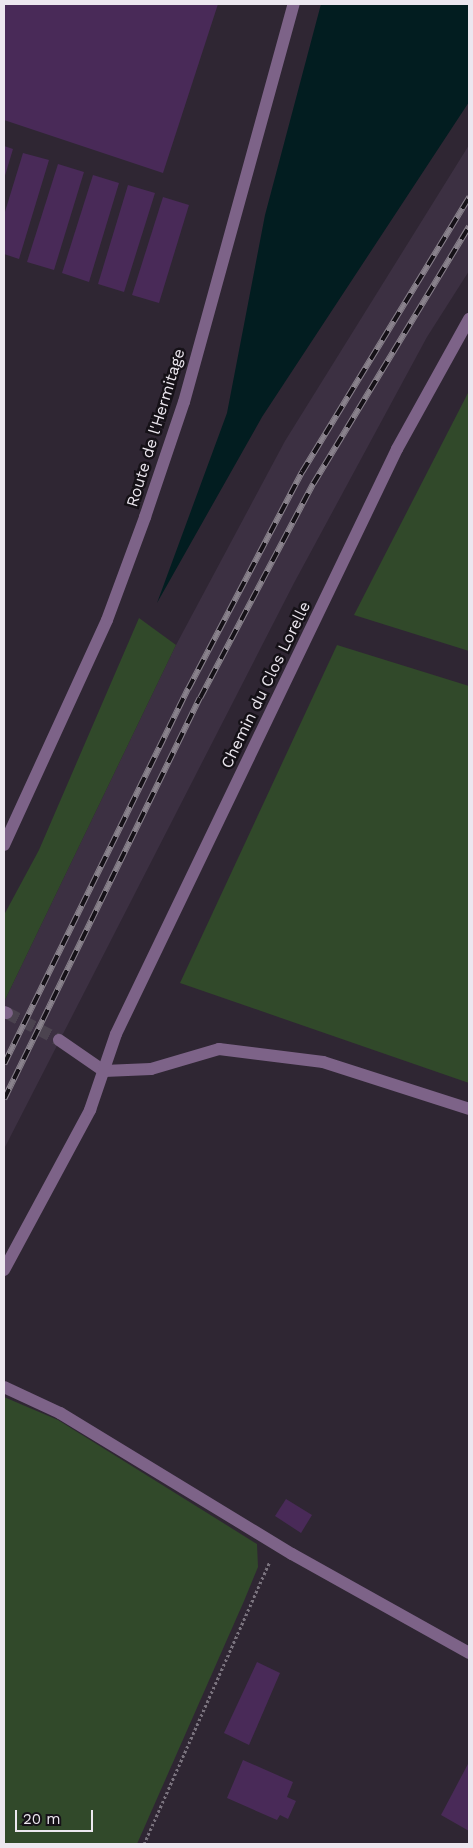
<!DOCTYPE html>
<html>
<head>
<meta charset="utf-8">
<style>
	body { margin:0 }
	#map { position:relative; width:473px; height:1848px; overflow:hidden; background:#2f2633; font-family:"Work Sans",sans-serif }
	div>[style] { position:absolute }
	.built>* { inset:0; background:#3c3042 }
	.green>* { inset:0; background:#31492a }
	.water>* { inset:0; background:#021d20 }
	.building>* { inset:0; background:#492a58 }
	.minor-tunnel>* { height:12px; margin-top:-6px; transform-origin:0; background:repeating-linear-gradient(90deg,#4b434f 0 12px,transparent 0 18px) }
	.path>* { height:3px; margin-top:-1.5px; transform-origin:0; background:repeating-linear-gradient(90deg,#7a737e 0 2.5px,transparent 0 5px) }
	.minor>* { height:12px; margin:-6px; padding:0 6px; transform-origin:6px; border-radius:6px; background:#7d6388 }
	.rail>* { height:5.5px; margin-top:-2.75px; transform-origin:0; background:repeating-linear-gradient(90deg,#151117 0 11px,#89828c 0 22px); box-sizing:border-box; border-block:1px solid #89828c }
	span { translate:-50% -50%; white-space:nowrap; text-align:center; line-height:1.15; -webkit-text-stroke:5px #151117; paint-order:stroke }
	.street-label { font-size:16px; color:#ece7ef }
	.frame { position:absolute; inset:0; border:5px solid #ece7ef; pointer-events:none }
	.scale { position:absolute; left:15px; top:1810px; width:78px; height:22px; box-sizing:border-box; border:2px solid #ece7ef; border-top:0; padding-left:6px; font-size:15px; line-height:18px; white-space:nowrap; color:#ece7ef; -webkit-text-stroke:4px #151117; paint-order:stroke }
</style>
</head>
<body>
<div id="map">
	<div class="built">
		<div style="clip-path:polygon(469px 145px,469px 271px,427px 337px,294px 583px,4px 1149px,4px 1002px,176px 645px,285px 441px)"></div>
	</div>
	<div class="green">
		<div style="clip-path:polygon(469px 391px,469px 651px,354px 615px)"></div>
		<div style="clip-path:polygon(139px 618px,176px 645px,4px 1002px,4px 915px,39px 850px)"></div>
		<div style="clip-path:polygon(337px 645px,469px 686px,469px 1083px,180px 983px)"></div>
		<div style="clip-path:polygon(4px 1397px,58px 1420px,257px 1544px,258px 1567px,244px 1601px,137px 1844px,4px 1844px)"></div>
	</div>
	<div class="water">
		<div style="clip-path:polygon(321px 4px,469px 4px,469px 102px,262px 417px,157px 603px,227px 413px,265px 215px)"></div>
	</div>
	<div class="building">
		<div style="clip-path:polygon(4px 4px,218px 4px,163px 173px,4px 120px)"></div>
		<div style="clip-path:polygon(4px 146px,13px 149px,4px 179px)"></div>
		<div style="clip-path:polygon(23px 153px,49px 160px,19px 259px,4px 254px,4px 215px)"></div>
		<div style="clip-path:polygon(58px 164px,84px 172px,54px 270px,27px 262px)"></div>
		<div style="clip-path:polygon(93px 175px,119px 183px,89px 282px,62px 273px)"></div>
		<div style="clip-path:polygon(128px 185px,155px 193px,124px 292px,98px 284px)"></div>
		<div style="clip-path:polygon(163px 197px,189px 205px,159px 303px,132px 295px)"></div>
		<div style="clip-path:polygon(286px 1499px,312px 1515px,301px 1533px,275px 1516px)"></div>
		<div style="clip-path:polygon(257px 1662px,280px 1673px,249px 1745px,224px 1733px)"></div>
		<div style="clip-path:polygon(243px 1760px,293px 1782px,287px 1797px,296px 1801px,288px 1819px,280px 1815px,277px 1820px,227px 1798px)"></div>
		<div style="clip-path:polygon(469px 1762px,469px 1831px,441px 1815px)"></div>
	</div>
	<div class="minor-tunnel">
		<div style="left:7px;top:1013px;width:59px;rotate:27.4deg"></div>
	</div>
	<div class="path">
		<div style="left:144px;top:1844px;width:308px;rotate:-66deg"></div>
	</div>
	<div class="minor">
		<div style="left:4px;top:845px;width:247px;rotate:-65.4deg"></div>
		<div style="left:107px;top:620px;width:110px;rotate:-69.7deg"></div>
		<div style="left:145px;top:517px;width:121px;rotate:-71.3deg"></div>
		<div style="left:184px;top:402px;width:413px;rotate:-74.6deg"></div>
		<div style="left:4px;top:1012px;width:3px;rotate:18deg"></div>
		<div style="left:59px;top:1040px;width:55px;rotate:34.6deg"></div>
		<div style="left:104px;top:1071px;width:47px;rotate:-2.4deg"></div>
		<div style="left:151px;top:1069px;width:71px;rotate:-16.4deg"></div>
		<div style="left:219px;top:1049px;width:105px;rotate:7.1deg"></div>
		<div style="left:323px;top:1062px;width:153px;rotate:17.8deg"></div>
		<div style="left:4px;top:1270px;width:182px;rotate:-61.7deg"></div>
		<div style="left:90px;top:1110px;width:80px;rotate:-71.1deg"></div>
		<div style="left:116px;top:1034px;width:649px;rotate:-64.34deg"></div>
		<div style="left:397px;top:449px;width:149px;rotate:-61deg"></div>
		<div style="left:4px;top:1387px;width:62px;rotate:24.9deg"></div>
		<div style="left:60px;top:1413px;width:271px;rotate:31.3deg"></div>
		<div style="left:292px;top:1554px;width:203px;rotate:29.2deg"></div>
	</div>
	<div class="rail">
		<div style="left:4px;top:1064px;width:418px;rotate:-63.9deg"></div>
		<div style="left:188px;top:689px;width:245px;rotate:-62.3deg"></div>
		<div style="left:302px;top:472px;width:322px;rotate:-58.7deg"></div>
		<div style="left:4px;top:1099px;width:446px;rotate:-64deg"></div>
		<div style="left:200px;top:698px;width:242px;rotate:-62.2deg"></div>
		<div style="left:313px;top:484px;width:301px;rotate:-58.8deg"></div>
	</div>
	<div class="street-label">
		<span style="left:156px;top:428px;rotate:-73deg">Route de l'Hermitage</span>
		<span style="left:266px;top:685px;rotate:-64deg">Chemin du Clos Lorelle</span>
	</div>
	<div class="frame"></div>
	<div class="scale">20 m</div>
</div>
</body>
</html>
